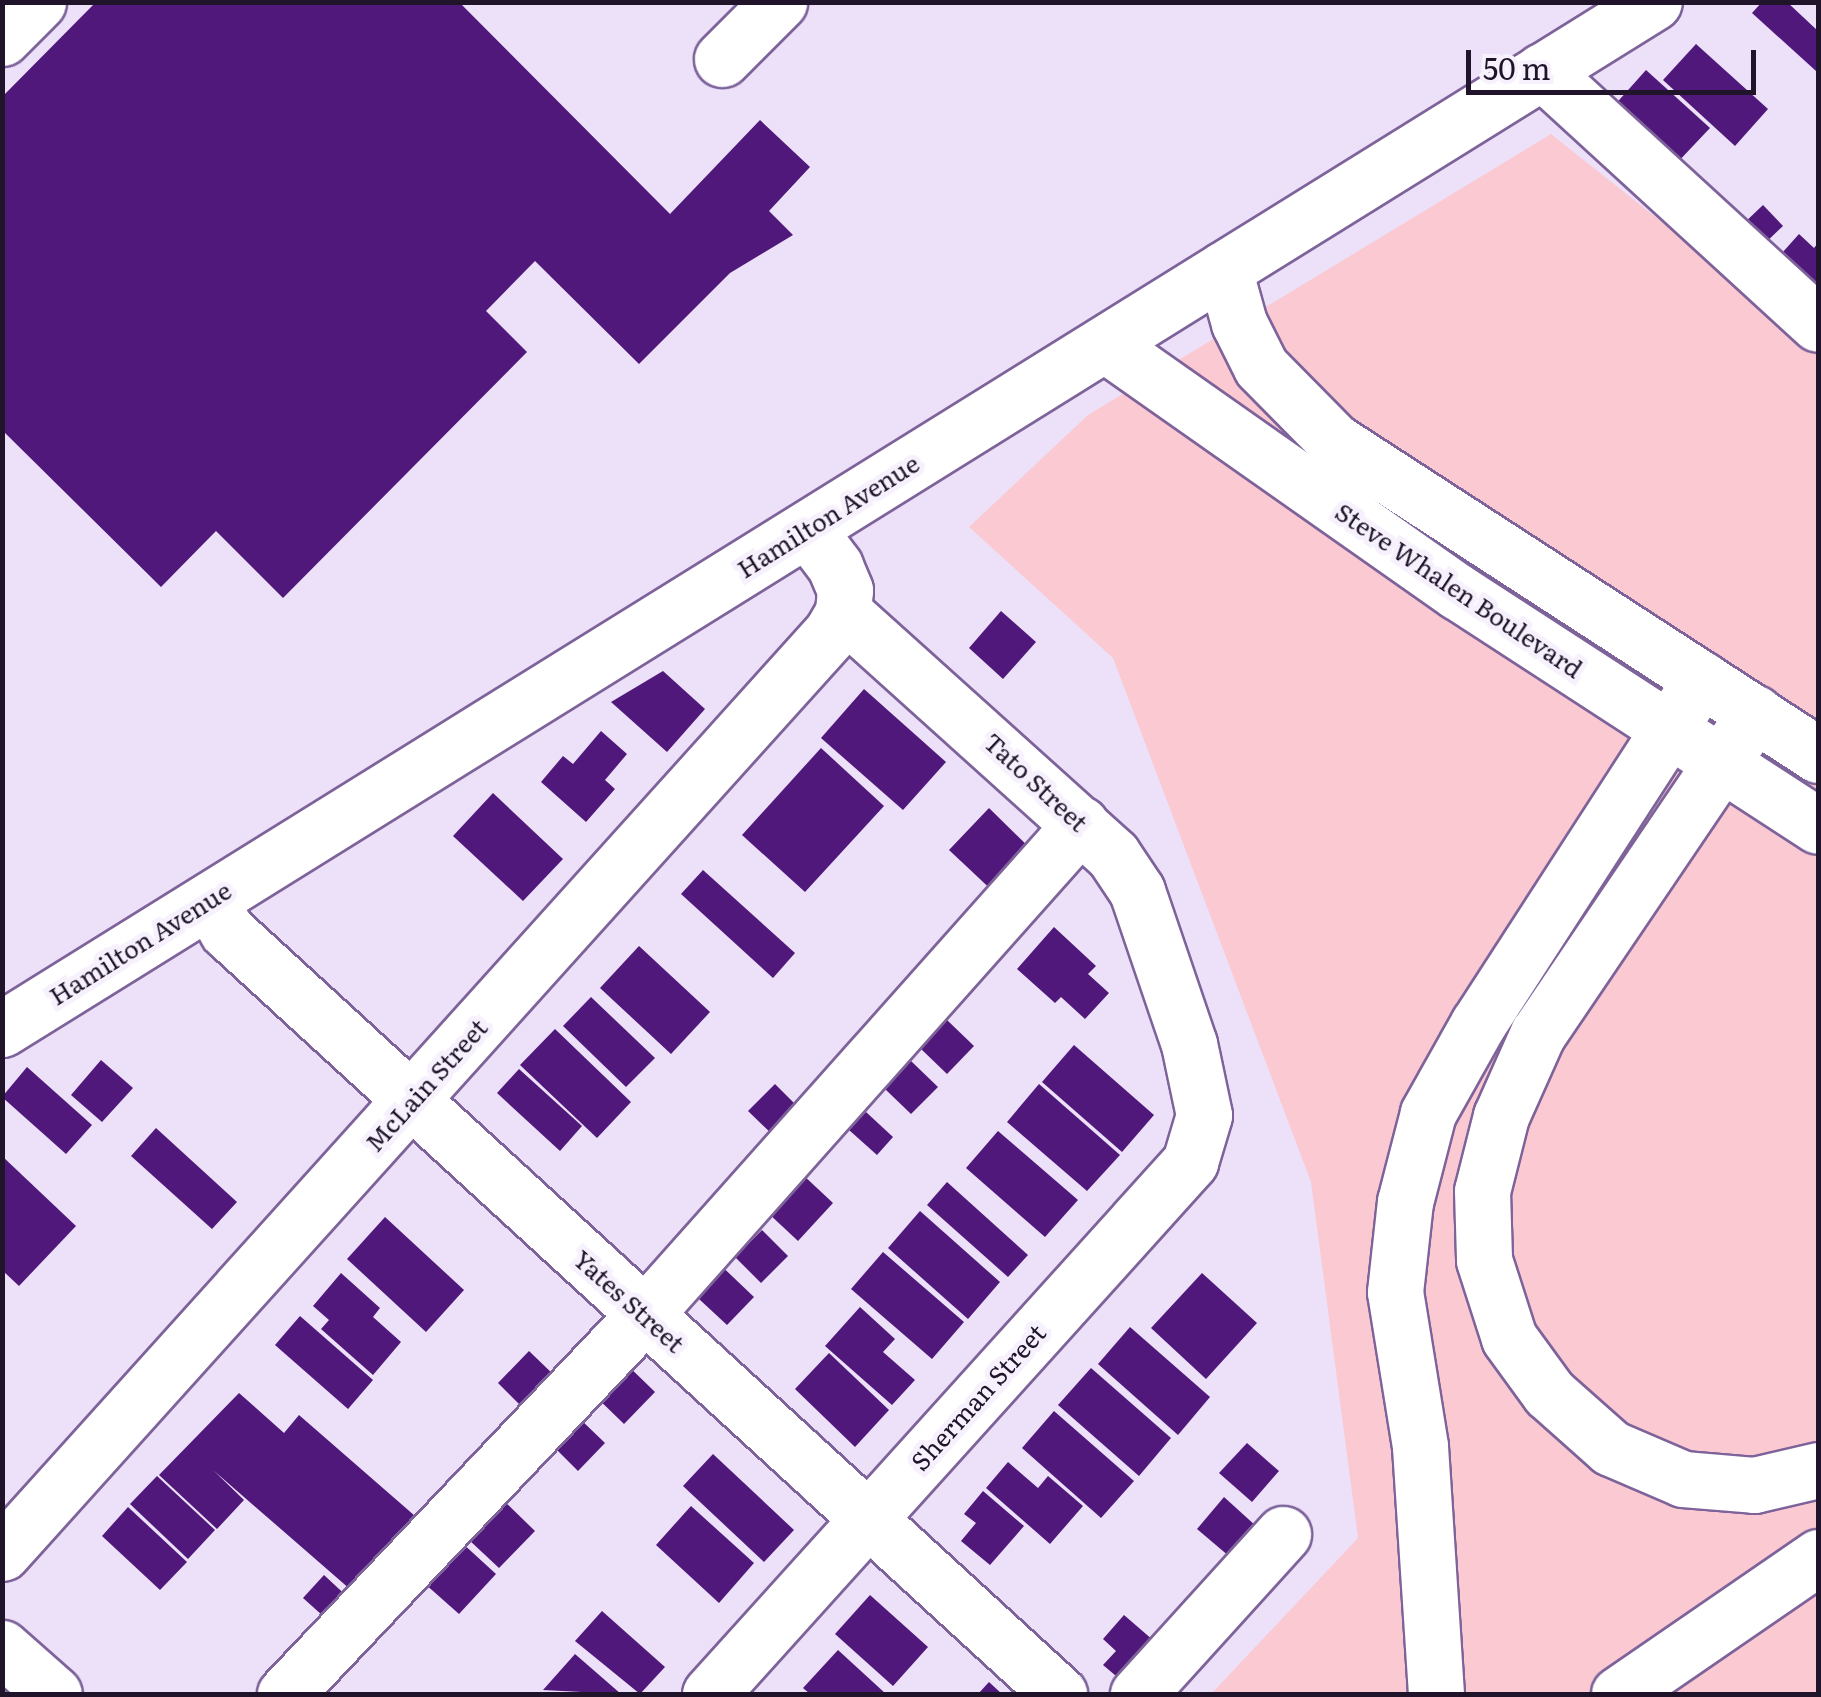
<!DOCTYPE html>
<html>
<head>
<meta charset="utf-8">
<style>
	body { margin:0 }
	#map { position:relative; width:1821px; height:1697px; overflow:hidden; background:#ece1f9; font-family:Literata,serif }
	div>[style] { position:absolute }
	.green>* { inset:0; background:#fbc9d2 }
	.building>* { inset:0; background:#50187a }
	.roads { filter:drop-shadow(2px 0 #7e639a) drop-shadow(-2px 0 #7e639a) drop-shadow(0 2px #7e639a) drop-shadow(0 -2px #7e639a) }
	.minor>* { height:55px; margin:-27.5px; padding:0 27.5px; transform-origin:27.5px; border-radius:27.5px; background:#fff }
	.highway>* { height:55px; margin:-27.5px; padding:0 27.5px; transform-origin:27.5px; border-radius:27.5px; background:#fff }
	span { translate:-50% -50%; white-space:nowrap; text-align:center; line-height:1.15; -webkit-text-stroke:10px #f6f1fd; paint-order:stroke }
	.street-label { font-size:25px; color:#1f142a }
	.frame { position:absolute; inset:0; border:5px solid #1f142a; pointer-events:none }
	.scale { position:absolute; left:1466px; top:50px; width:290px; height:45px; box-sizing:border-box; border:5px solid #1f142a; border-top:0; padding-left:12px; font-size:30px; line-height:35px; white-space:nowrap; color:#1f142a; -webkit-text-stroke:8px #f6f1fd; paint-order:stroke }
</style>
</head>
<body>
<div id="map">
	<div class="green">
		<div style="clip-path:polygon(1551px 134px,1818px 346px,1818px 1694px,1211px 1694px,1358px 1538px,1311px 1182px,1113px 658px,969px 527px,1088px 415px)"></div>
	</div>
	<div class="building">
		<div style="clip-path:polygon(96px 2px,459px 2px,670px 214px,760px 120px,810px 167px,769px 211px,793px 235px,730px 273px,639px 364px,535px 261px,486px 311px,527px 352px,283px 598px,216px 531px,161px 587px,2px 430px,2px 97px)"></div>
		<div style="clip-path:polygon(1762px 2px,1787px 2px,1818px 31px,1816px 71px,1752px 13px)"></div>
		<div style="clip-path:polygon(1696px 44px,1768px 109px,1735px 146px,1663px 80px)"></div>
		<div style="clip-path:polygon(1646px 70px,1710px 128px,1675px 165px,1612px 108px)"></div>
		<div style="clip-path:polygon(1763px 205px,1783px 226px,1760px 248px,1740px 227px)"></div>
		<div style="clip-path:polygon(1799px 234px,1814px 248px,1818px 243px,1818px 287px,1782px 253px)"></div>
		<div style="clip-path:polygon(1001px 611px,1036px 642px,1003px 679px,969px 648px)"></div>
		<div style="clip-path:polygon(663px 671px,705px 709px,667px 752px,611px 702px)"></div>
		<div style="clip-path:polygon(864px 689px,946px 762px,903px 810px,821px 738px)"></div>
		<div style="clip-path:polygon(601px 731px,627px 754px,605px 780px,615px 789px,586px 822px,541px 782px,563px 756px,573px 764px)"></div>
		<div style="clip-path:polygon(821px 748px,884px 806px,805px 892px,742px 835px)"></div>
		<div style="clip-path:polygon(493px 793px,563px 859px,523px 901px,453px 836px)"></div>
		<div style="clip-path:polygon(989px 808px,1037px 855px,998px 896px,949px 850px)"></div>
		<div style="clip-path:polygon(703px 870px,795px 953px,773px 978px,681px 894px)"></div>
		<div style="clip-path:polygon(1054px 927px,1096px 966px,1088px 974px,1109px 993px,1085px 1019px,1061px 997px,1055px 1003px,1017px 969px)"></div>
		<div style="clip-path:polygon(639px 946px,710px 1012px,671px 1054px,600px 988px)"></div>
		<div style="clip-path:polygon(591px 997px,655px 1058px,626px 1087px,563px 1026px)"></div>
		<div style="clip-path:polygon(947px 1020px,974px 1046px,947px 1074px,920px 1048px)"></div>
		<div style="clip-path:polygon(555px 1029px,631px 1102px,597px 1138px,520px 1065px)"></div>
		<div style="clip-path:polygon(1074px 1045px,1154px 1115px,1122px 1152px,1042px 1082px)"></div>
		<div style="clip-path:polygon(101px 1060px,133px 1088px,102px 1122px,71px 1095px)"></div>
		<div style="clip-path:polygon(911px 1061px,938px 1087px,911px 1114px,885px 1089px)"></div>
		<div style="clip-path:polygon(27px 1067px,92px 1125px,66px 1154px,2px 1097px)"></div>
		<div style="clip-path:polygon(519px 1069px,582px 1126px,560px 1151px,497px 1093px)"></div>
		<div style="clip-path:polygon(775px 1084px,801px 1110px,775px 1137px,748px 1111px)"></div>
		<div style="clip-path:polygon(1039px 1084px,1120px 1155px,1087px 1191px,1007px 1122px)"></div>
		<div style="clip-path:polygon(866px 1112px,893px 1137px,877px 1155px,849px 1130px)"></div>
		<div style="clip-path:polygon(156px 1128px,237px 1202px,212px 1229px,131px 1156px)"></div>
		<div style="clip-path:polygon(998px 1131px,1078px 1200px,1045px 1237px,966px 1168px)"></div>
		<div style="clip-path:polygon(2px 1156px,76px 1226px,19px 1286px,2px 1270px)"></div>
		<div style="clip-path:polygon(802px 1174px,833px 1203px,798px 1241px,767px 1212px)"></div>
		<div style="clip-path:polygon(947px 1182px,1028px 1255px,1008px 1277px,927px 1205px)"></div>
		<div style="clip-path:polygon(920px 1211px,1000px 1282px,968px 1319px,888px 1248px)"></div>
		<div style="clip-path:polygon(385px 1217px,464px 1290px,426px 1332px,347px 1259px)"></div>
		<div style="clip-path:polygon(762px 1230px,788px 1256px,761px 1283px,735px 1257px)"></div>
		<div style="clip-path:polygon(883px 1252px,964px 1322px,932px 1359px,851px 1289px)"></div>
		<div style="clip-path:polygon(712px 1257px,754px 1297px,727px 1325px,685px 1286px)"></div>
		<div style="clip-path:polygon(341px 1273px,380px 1308px,373px 1317px,401px 1342px,373px 1375px,321px 1329px,329px 1320px,313px 1306px)"></div>
		<div style="clip-path:polygon(1202px 1273px,1257px 1323px,1206px 1379px,1151px 1328px)"></div>
		<div style="clip-path:polygon(860px 1307px,895px 1339px,883px 1352px,915px 1380px,892px 1405px,825px 1346px)"></div>
		<div style="clip-path:polygon(300px 1316px,373px 1380px,348px 1409px,275px 1345px)"></div>
		<div style="clip-path:polygon(1130px 1327px,1210px 1397px,1178px 1435px,1098px 1364px)"></div>
		<div style="clip-path:polygon(529px 1351px,556px 1377px,524px 1409px,498px 1383px)"></div>
		<div style="clip-path:polygon(829px 1353px,889px 1410px,855px 1447px,795px 1389px)"></div>
		<div style="clip-path:polygon(621px 1359px,655px 1392px,624px 1424px,590px 1391px)"></div>
		<div style="clip-path:polygon(1091px 1368px,1171px 1438px,1139px 1476px,1058px 1405px)"></div>
		<div style="clip-path:polygon(239px 1393px,284px 1433px,299px 1415px,415px 1516px,351px 1590px,213px 1470px,244px 1500px,217px 1529px,159px 1475px)"></div>
		<div style="clip-path:polygon(1054px 1411px,1134px 1481px,1101px 1518px,1022px 1448px)"></div>
		<div style="clip-path:polygon(578px 1417px,605px 1443px,578px 1471px,552px 1445px)"></div>
		<div style="clip-path:polygon(1247px 1443px,1279px 1471px,1252px 1502px,1219px 1473px)"></div>
		<div style="clip-path:polygon(713px 1454px,794px 1530px,764px 1562px,683px 1486px)"></div>
		<div style="clip-path:polygon(1008px 1462px,1038px 1488px,1048px 1476px,1083px 1506px,1050px 1544px,986px 1488px)"></div>
		<div style="clip-path:polygon(157px 1476px,215px 1530px,188px 1559px,130px 1504px)"></div>
		<div style="clip-path:polygon(983px 1491px,1024px 1526px,990px 1565px,961px 1541px,976px 1523px,964px 1514px)"></div>
		<div style="clip-path:polygon(1224px 1497px,1256px 1526px,1230px 1557px,1197px 1529px)"></div>
		<div style="clip-path:polygon(504px 1501px,535px 1531px,499px 1568px,468px 1539px)"></div>
		<div style="clip-path:polygon(691px 1506px,754px 1563px,719px 1603px,656px 1545px)"></div>
		<div style="clip-path:polygon(128px 1507px,187px 1562px,160px 1590px,102px 1536px)"></div>
		<div style="clip-path:polygon(461px 1542px,496px 1574px,459px 1614px,424px 1583px)"></div>
		<div style="clip-path:polygon(324px 1575px,353px 1602px,332px 1624px,303px 1598px)"></div>
		<div style="clip-path:polygon(870px 1595px,928px 1647px,893px 1686px,835px 1634px)"></div>
		<div style="clip-path:polygon(602px 1611px,665px 1667px,640px 1694px,575px 1641px)"></div>
		<div style="clip-path:polygon(1124px 1615px,1161px 1647px,1128px 1686px,1103px 1665px,1116px 1651px,1103px 1639px)"></div>
		<div style="clip-path:polygon(838px 1650px,886px 1694px,810px 1694px,803px 1688px)"></div>
		<div style="clip-path:polygon(575px 1654px,621px 1694px,543px 1690px)"></div>
		<div style="clip-path:polygon(989px 1682px,1002px 1694px,978px 1694px)"></div>
	</div>
	<div class="roads">
		<div class="minor">
			<div style="left:2px;top:38px;width:51px;rotate:-45deg"></div>
			<div style="left:722px;top:59px;width:81px;rotate:-45deg"></div>
			<div style="left:1542px;top:71px;width:374px;rotate:42.5deg"></div>
			<div style="left:1224px;top:269px;width:56px;rotate:74.5deg"></div>
			<div style="left:1239px;top:323px;width:49px;rotate:63.4deg"></div>
			<div style="left:1261px;top:367px;width:104px;rotate:45.4deg"></div>
			<div style="left:1334px;top:441px;width:577px;rotate:32.97deg"></div>
			<div style="left:1105px;top:344px;width:431px;rotate:35.1deg"></div>
			<div style="left:1458px;top:592px;width:429px;rotate:33deg"></div>
			<div style="left:209px;top:901px;width:35px;rotate:59deg"></div>
			<div style="left:227px;top:931px;width:1129px;rotate:42.52deg"></div>
			<div style="left:2px;top:1029px;width:1945px;rotate:-31.87deg"></div>
			<div style="left:2px;top:1553px;width:1238px;rotate:-47.98deg"></div>
			<div style="left:831px;top:633px;width:24px;rotate:-60deg"></div>
			<div style="left:2px;top:1648px;width:69px;rotate:41.5deg"></div>
			<div style="left:285px;top:1694px;width:522px;rotate:-46.55deg"></div>
			<div style="left:644px;top:1315px;width:657px;rotate:-48.33deg"></div>
			<div style="left:710px;top:1694px;width:717px;rotate:-47.94deg"></div>
			<div style="left:1190px;top:1162px;width:49px;rotate:-73.4deg"></div>
			<div style="left:1204px;top:1115px;width:73px;rotate:-101.9deg"></div>
			<div style="left:1189px;top:1044px;width:162px;rotate:-108.8deg"></div>
			<div style="left:1137px;top:891px;width:43px;rotate:-123.7deg"></div>
			<div style="left:1113px;top:855px;width:363px;rotate:-138deg"></div>
			<div style="left:843px;top:612px;width:22px;rotate:-85deg"></div>
			<div style="left:845px;top:590px;width:26px;rotate:-113deg"></div>
			<div style="left:835px;top:566px;width:46px;rotate:-127.1deg"></div>
			<div style="left:1138px;top:1694px;width:216px;rotate:-47.8deg"></div>
		</div>
		<div class="highway">
			<div style="left:1755px;top:713px;width:387px;rotate:124.1deg"></div>
			<div style="left:1538px;top:1033px;width:91px;rotate:114deg"></div>
			<div style="left:1501px;top:1116px;width:77px;rotate:104.2deg"></div>
			<div style="left:1482px;top:1191px;width:69px;rotate:88.3deg"></div>
			<div style="left:1484px;top:1260px;width:82px;rotate:72.2deg"></div>
			<div style="left:1509px;top:1338px;width:68px;rotate:54deg"></div>
			<div style="left:1549px;top:1393px;width:83px;rotate:41.6deg"></div>
			<div style="left:1611px;top:1448px;width:78px;rotate:23.3deg"></div>
			<div style="left:1683px;top:1479px;width:71px;rotate:4.8deg"></div>
			<div style="left:1754px;top:1485px;width:66px;rotate:-13.2deg"></div>
			<div style="left:1436px;top:1694px;width:249px;rotate:-93.7deg"></div>
			<div style="left:1420px;top:1446px;width:156px;rotate:-99.2deg"></div>
			<div style="left:1395px;top:1292px;width:91px;rotate:-83.7deg"></div>
			<div style="left:1405px;top:1202px;width:92px;rotate:-75.5deg"></div>
			<div style="left:1428px;top:1113px;width:102px;rotate:-60.7deg"></div>
			<div style="left:1478px;top:1024px;width:411px;rotate:-57.1deg"></div>
			<div style="left:1619px;top:1694px;width:242px;rotate:-34.5deg"></div>
		</div>
	</div>
	<div class="street-label">
		<span style="left:828px;top:516px;rotate:-32deg">Hamilton Avenue</span>
		<span style="left:1459px;top:590px;rotate:34deg">Steve Whalen Boulevard</span>
		<span style="left:1036px;top:782px;rotate:43deg">Tato Street</span>
		<span style="left:140px;top:943px;rotate:-32deg">Hamilton Avenue</span>
		<span style="left:426px;top:1085px;rotate:-48deg">McLain Street</span>
		<span style="left:629px;top:1301px;rotate:42deg">Yates Street</span>
		<span style="left:978px;top:1397px;rotate:-48deg">Sherman Street</span>
	</div>
	<div class="frame"></div>
	<div class="scale">50 m</div>
</div>
</body>
</html>
